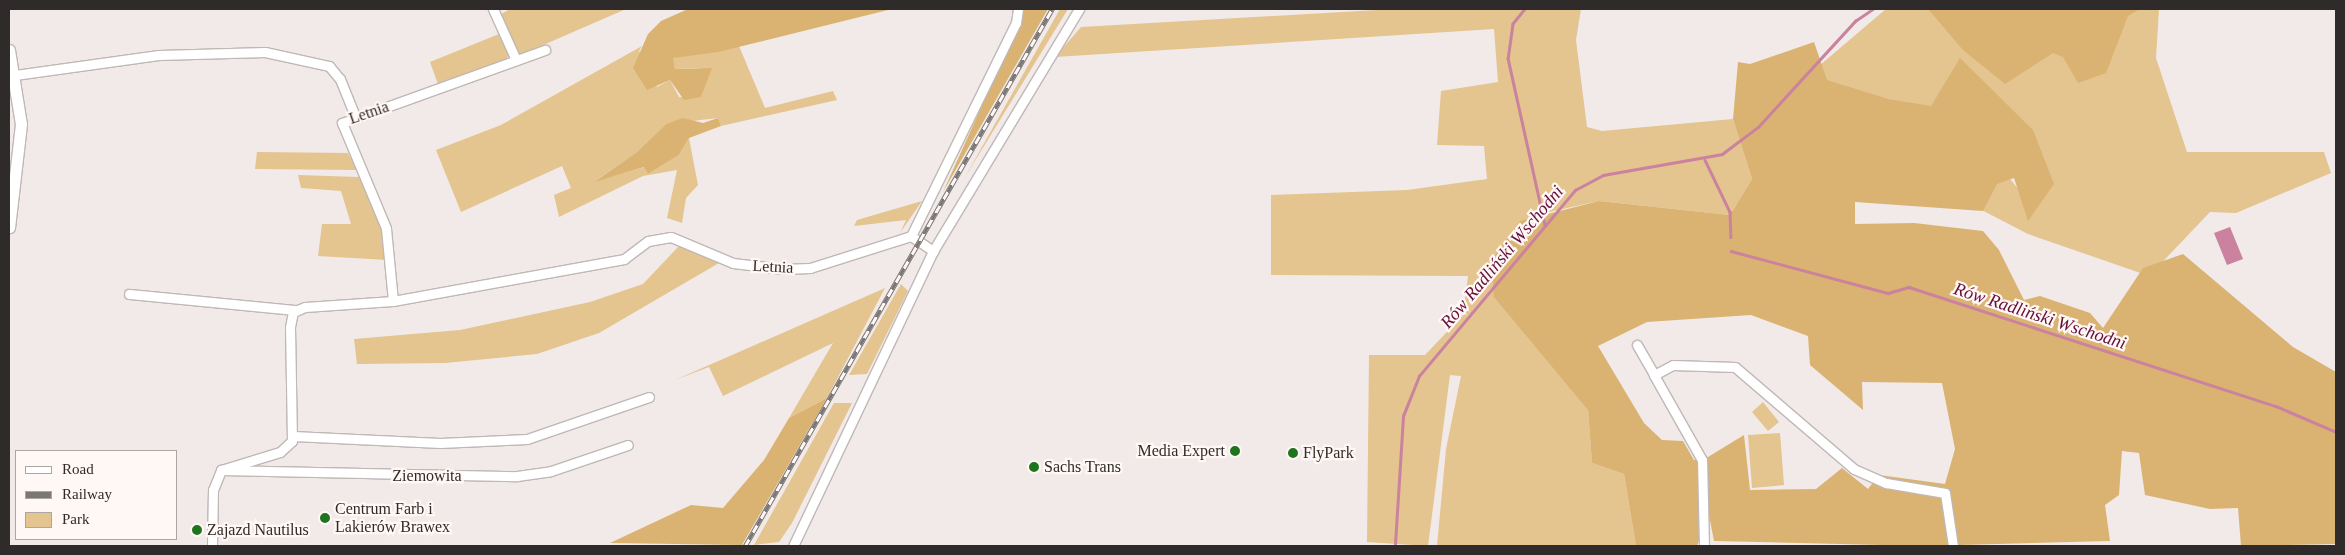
<!DOCTYPE html>
<html>
<head>
<meta charset="utf-8">
<style>
	body { margin:0 }
	#map { position:relative; width:2345px; height:555px; overflow:hidden; background:#f1eae8; font-family:"Times New Roman",serif }
	div>[style] { position:absolute }
	.green>* { inset:0; background:#e4c48f }
	.forest>* { inset:0; background:#dab372 }
	.water>* { inset:0; background:#ca829e }
	.stream>* { height:2.5px; margin:-1.25px; padding:0 1.25px; transform-origin:1.25px; border-radius:1.25px; background:#ca829e }
	.roads { filter:drop-shadow(1px 0 #bfb8b6) drop-shadow(-1px 0 #bfb8b6) drop-shadow(0 1px #bfb8b6) drop-shadow(0 -1px #bfb8b6) }
	.minor>* { height:9px; margin:-4.5px; padding:0 4.5px; transform-origin:4.5px; border-radius:4.5px; background:#fff }
	.tertiary>* { height:11px; margin:-5.5px; padding:0 5.5px; transform-origin:5.5px; border-radius:5.5px; background:#fff }
	.rail>* { height:4.5px; margin-top:-2.25px; transform-origin:0; background:repeating-linear-gradient(90deg,#fff8f5 0 8px,#7b7775 0 16px); box-sizing:border-box; border-block:1px solid #7b7775 }
	.dots>* { width:14px; height:14px; translate:-50% -50%; box-sizing:border-box; border:2px solid #fff8f5; border-radius:50% }
	span { translate:-50% -50%; white-space:nowrap; text-align:center; line-height:1.15; -webkit-text-stroke:4.5px #fff8f5; paint-order:stroke }
	.street-label { font-size:16px; color:#2e2b2a }
	.poi-label { font-size:16px; color:#2e2b2a }
	.right { translate:-100% -50%; text-align:right }
	.left { translate:0 -50%; text-align:left }
	.water-label { font-size:18px; color:#650f3b; font-style:italic }
	.frame { position:absolute; inset:0; border:10px solid #2e2b2a; pointer-events:none }
	.legend { position:absolute; left:15px; top:450px; width:162px; height:90px; box-sizing:border-box; background:#fff8f5; border:1px solid #aba6a4; margin:0; padding:6px 9px; list-style:none; font-size:15px; color:#2e2b2a }
	.legend li { display:flex; align-items:center; gap:10px; height:25px }
	.legend b { width:25px; border:1px solid #aba6a4 }
</style>
</head>
<body>
<div id="map">
	<div class="green">
		<div style="clip-path:polygon(510px 9px,626px 9px,518px 56px,498px 16px)"></div>
		<div style="clip-path:polygon(1060px 9px,1068px 9px,965px 177px)"></div>
		<div style="clip-path:polygon(1394px 9px,1581px 9px,1576px 40px,1587px 127px,1602px 131px,1733px 119px,1752px 179px,1730px 215px,1599px 201px,1531px 216px,1576px 391px,1588px 410px,1592px 463px,1624px 474px,1636px 546px,1437px 546px,1446px 449px,1461px 376px,1450px 375px,1428px 546px,1367px 542px,1369px 355px,1425px 355px,1463px 315px,1468px 276px,1271px 275px,1271px 195px,1407px 190px,1487px 179px,1484px 146px,1437px 145px,1441px 91px,1498px 82px,1494px 29px,1055px 57px,1081px 27px)"></div>
		<div style="clip-path:polygon(1886px 9px,2159px 9px,2156px 58px,2187px 152px,2324px 152px,2331px 173px,2236px 213px,2210px 212px,2149px 276px,2028px 234px,1972px 205px,2002px 169px,2028px 201px,2040px 186px,1930px 120px,1809px 87px,1813px 71px)"></div>
		<div style="clip-path:polygon(499px 34px,509px 53px,507px 59px,439px 87px,430px 62px)"></div>
		<div style="clip-path:polygon(642px 46px,639px 51px,657px 87px,670px 80px,679px 97px,701px 97px,706px 80px,701px 68px,675px 69px,672px 58px,739px 46px,765px 108px,833px 91px,837px 100px,721px 126px,718px 118px,666px 124px,637px 152px,595px 181px,645px 167px,648px 174px,679px 155px,689px 138px,698px 185px,686px 198px,682px 223px,667px 218px,677px 170px,643px 176px,559px 217px,554px 195px,571px 188px,562px 166px,461px 212px,436px 150px,501px 125px)"></div>
		<div style="clip-path:polygon(257px 152px,348px 153px,357px 170px,255px 169px)"></div>
		<div style="clip-path:polygon(298px 175px,359px 177px,384px 234px,387px 260px,318px 256px,322px 224px,351px 224px,341px 191px,301px 188px)"></div>
		<div style="clip-path:polygon(922px 201px,900px 233px,906px 220px,854px 226px,857px 220px)"></div>
		<div style="clip-path:polygon(679px 246px,719px 263px,599px 333px,537px 354px,445px 363px,357px 364px,354px 339px,460px 330px,590px 302px,643px 284px)"></div>
		<div style="clip-path:polygon(901px 284px,908px 291px,867px 374px,849px 375px)"></div>
		<div style="clip-path:polygon(885px 288px,827px 398px,789px 418px,833px 343px,723px 396px,709px 367px,675px 380px)"></div>
		<div style="clip-path:polygon(1763px 402px,1779px 422px,1768px 431px,1752px 412px)"></div>
		<div style="clip-path:polygon(834px 403px,852px 403px,792px 523px,779px 542px,754px 545px)"></div>
		<div style="clip-path:polygon(1780px 433px,1784px 485px,1752px 488px,1748px 435px)"></div>
	</div>
	<div class="forest">
		<div style="clip-path:polygon(688px 9px,892px 9px,718px 52px,673px 58px,675px 69px,712px 68px,701px 97px,684px 100px,670px 80px,647px 90px,633px 68px,648px 34px,661px 21px)"></div>
		<div style="clip-path:polygon(1022px 9px,1048px 9px,943px 192px,1022px 17px)"></div>
		<div style="clip-path:polygon(1928px 9px,2140px 9px,2128px 16px,2106px 73px,2078px 83px,2063px 57px,2053px 53px,2005px 84px,1963px 50px)"></div>
		<div style="clip-path:polygon(evenodd,1814px 42px,1827px 80px,1888px 99px,1931px 106px,1960px 58px,2033px 130px,2054px 184px,2028px 221px,2014px 178px,1997px 184px,1983px 211px,1855px 202px,1855px 224px,1914px 223px,1983px 231px,1999px 250px,2024px 300px,2040px 296px,2090px 313px,2103px 328px,2143px 268px,2183px 254px,2293px 347px,2336px 372px,2336px 544px,2241px 546px,2238px 508px,2210px 509px,2145px 495px,2139px 453px,2122px 451px,2119px 495px,2105px 505px,2110px 541px,1923px 546px,1714px 541px,1709px 515px,1697px 546px,1636px 546px,1624px 474px,1592px 463px,1588px 410px,1494px 297px,1491px 261px,1520px 221px,1599px 201px,1730px 215px,1752px 179px,1733px 119px,1738px 62px,1750px 64px,1814px 42px,1751px 315px,1808px 336px,1810px 365px,1863px 410px,1862px 382px,1942px 383px,1955px 449px,1945px 484px,1879px 475px,1868px 489px,1842px 468px,1816px 489px,1750px 490px,1744px 435px,1708px 457px,1694px 460px,1683px 441px,1662px 440px,1644px 423px,1598px 346px,1647px 322px,1751px 315px)"></div>
		<div style="clip-path:polygon(683px 118px,703px 123px,718px 118px,721px 126px,689px 138px,679px 155px,648px 174px,644px 167px,594px 182px,637px 152px,666px 124px)"></div>
		<div style="clip-path:polygon(827px 398px,742px 545px,610px 543px,691px 505px,723px 508px,764px 460px,789px 418px)"></div>
	</div>
	<div class="water">
		<div style="clip-path:polygon(2230px 227px,2243px 259px,2227px 265px,2214px 233px)"></div>
	</div>
	<div class="stream">
		<div style="left:1525px;top:9px;width:19px;rotate:129deg"></div>
		<div style="left:1513px;top:24px;width:34px;rotate:98deg"></div>
		<div style="left:1508px;top:58px;width:171px;rotate:77.5deg"></div>
		<div style="left:1705px;top:160px;width:58px;rotate:64.3deg"></div>
		<div style="left:1730px;top:212px;width:25px;rotate:88deg"></div>
		<div style="left:1731px;top:251px;width:163px;rotate:15deg"></div>
		<div style="left:1888px;top:293px;width:22px;rotate:-16deg"></div>
		<div style="left:1909px;top:287px;width:386px;rotate:18deg"></div>
		<div style="left:2276px;top:406px;width:65px;rotate:23.4deg"></div>
		<div style="left:1395px;top:544px;width:128px;rotate:-86.4deg"></div>
		<div style="left:1403px;top:416px;width:43px;rotate:-68.2deg"></div>
		<div style="left:1419px;top:376px;width:243px;rotate:-50deg"></div>
		<div style="left:1575px;top:190px;width:32px;rotate:-28deg"></div>
		<div style="left:1603px;top:175px;width:121px;rotate:-10deg"></div>
		<div style="left:1722px;top:154px;width:45px;rotate:-36.9deg"></div>
		<div style="left:1758px;top:127px;width:144px;rotate:-47.5deg"></div>
		<div style="left:1855px;top:21px;width:22px;rotate:-34deg"></div>
	</div>
	<div class="roads">
		<div class="minor">
			<div style="left:493px;top:9px;width:56px;rotate:65.7deg"></div>
			<div style="left:15px;top:75px;width:145px;rotate:-7.9deg"></div>
			<div style="left:159px;top:55px;width:106px;rotate:-1.6deg"></div>
			<div style="left:265px;top:52px;width:66px;rotate:12.3deg"></div>
			<div style="left:329px;top:66px;width:17px;rotate:50deg"></div>
			<div style="left:340px;top:79px;width:40px;rotate:68deg"></div>
			<div style="left:911px;top:236px;width:27px;rotate:34deg"></div>
			<div style="left:129px;top:294px;width:167px;rotate:5.5deg"></div>
			<div style="left:393px;top:301px;width:235px;rotate:-10.3deg"></div>
			<div style="left:624px;top:259px;width:30px;rotate:-37deg"></div>
			<div style="left:648px;top:241px;width:23px;rotate:-10deg"></div>
			<div style="left:671px;top:237px;width:67px;rotate:22.8deg"></div>
			<div style="left:733px;top:263px;width:50px;rotate:6.8deg"></div>
			<div style="left:783px;top:269px;width:27px;rotate:-2deg"></div>
			<div style="left:810px;top:268px;width:106px;rotate:-17.6deg"></div>
			<div style="left:911px;top:236px;width:237px;rotate:-63.8deg"></div>
			<div style="left:1016px;top:23px;width:14px;rotate:-82deg"></div>
			<div style="left:1637px;top:345px;width:34px;rotate:60deg"></div>
			<div style="left:293px;top:436px;width:147px;rotate:2.7deg"></div>
			<div style="left:440px;top:443px;width:87px;rotate:-2.6deg"></div>
			<div style="left:527px;top:439px;width:129px;rotate:-19deg"></div>
			<div style="left:221px;top:470px;width:296px;rotate:1.2deg"></div>
			<div style="left:517px;top:476px;width:34px;rotate:-8deg"></div>
			<div style="left:551px;top:471px;width:81px;rotate:-18.7deg"></div>
			<div style="left:212px;top:546px;width:56px;rotate:-89deg"></div>
			<div style="left:213px;top:490px;width:22px;rotate:-68deg"></div>
			<div style="left:221px;top:470px;width:62px;rotate:-17deg"></div>
			<div style="left:280px;top:452px;width:16px;rotate:-43deg"></div>
			<div style="left:292px;top:441px;width:114px;rotate:-91deg"></div>
			<div style="left:290px;top:327px;width:15px;rotate:-79deg"></div>
			<div style="left:293px;top:312px;width:13px;rotate:-23deg"></div>
			<div style="left:305px;top:307px;width:88px;rotate:-3.9deg"></div>
			<div style="left:393px;top:301px;width:73px;rotate:-95.5deg"></div>
			<div style="left:386px;top:228px;width:114px;rotate:-112.7deg"></div>
			<div style="left:342px;top:123px;width:216px;rotate:-19.8deg"></div>
			<div style="left:793px;top:546px;width:327px;rotate:-64.6deg"></div>
			<div style="left:933px;top:251px;width:283px;rotate:-58.9deg"></div>
			<div style="left:1704px;top:546px;width:86px;rotate:-91.3deg"></div>
			<div style="left:1702px;top:460px;width:98px;rotate:-119.5deg"></div>
			<div style="left:1654px;top:375px;width:21px;rotate:-28deg"></div>
			<div style="left:1673px;top:365px;width:62px;rotate:1.8deg"></div>
			<div style="left:1735px;top:367px;width:157px;rotate:40.6deg"></div>
			<div style="left:1854px;top:469px;width:35px;rotate:24deg"></div>
			<div style="left:1886px;top:483px;width:60px;rotate:9.6deg"></div>
			<div style="left:1945px;top:493px;width:54px;rotate:81.4deg"></div>
		</div>
		<div class="tertiary">
			<div style="left:9px;top:50px;width:75px;rotate:80.8deg"></div>
			<div style="left:21px;top:124px;width:104px;rotate:96.6deg"></div>
		</div>
	</div>
	<div class="rail">
		<div style="left:745px;top:546px;width:619px;rotate:-60.24deg"></div>
	</div>
	<div class="dots">
		<div style="left:1235px;top:451px;background:#1e741f"></div>
		<div style="left:1293px;top:453px;background:#1e741f"></div>
		<div style="left:1034px;top:467px;background:#1e741f"></div>
		<div style="left:325px;top:518px;background:#1e741f"></div>
		<div style="left:197px;top:530px;background:#1e741f"></div>
	</div>
	<div class="street-label">
		<span style="left:369px;top:113px;rotate:-19deg">Letnia</span>
		<span style="left:773px;top:267px;rotate:3deg">Letnia</span>
		<span style="left:427px;top:476px">Ziemowita</span>
	</div>
	<div class="poi-label">
		<span class="right" style="left:1225px;top:451px">Media Expert</span>
		<span class="left" style="left:1303px;top:453px">FlyPark</span>
		<span class="left" style="left:1044px;top:467px">Sachs Trans</span>
		<span class="left" style="left:335px;top:518px">Centrum Farb i<br>Lakierów Brawex</span>
		<span class="left" style="left:207px;top:530px">Zajazd Nautilus</span>
	</div>
	<div class="water-label">
		<span style="left:1502px;top:257px;rotate:-50deg">Rów Radliński Wschodni</span>
		<span style="left:2040px;top:316px;rotate:18deg">Rów Radliński Wschodni</span>
	</div>
	<div class="frame"></div>
	<ul class="legend">
	<li><b style="height:6px;background:#fff"></b>Road</li>
	<li><b style="height:6px;background:#7b7775"></b>Railway</li>
	<li><b style="height:14px;background:#e4c48f"></b>Park</li>
	</ul>
</div>
</body>
</html>
